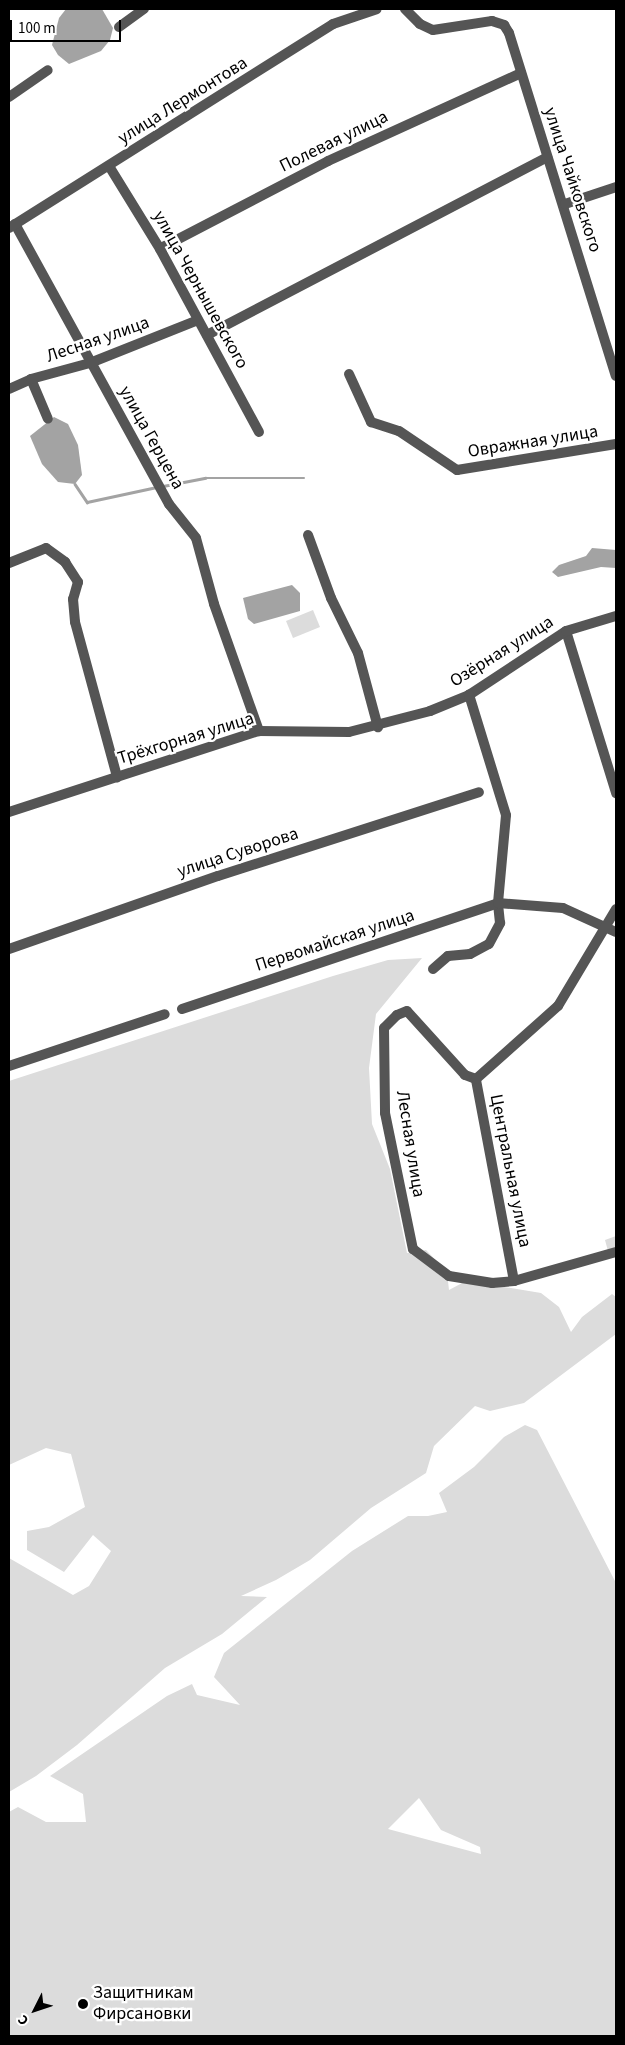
<!DOCTYPE html>
<html>
<head>
<meta charset="utf-8">
<style>
	body { margin:0 }
	#map { position:relative; width:625px; height:2045px; overflow:hidden; background:#fff; font-family:"Source Sans 3",sans-serif }
	div>[style] { position:absolute }
	.green>* { inset:0; background:#dcdcdc }
	.water>* { inset:0; background:#a3a3a3 }
	.stream>* { height:2.5px; margin:-1.25px; padding:0 1.25px; transform-origin:1.25px; border-radius:1.25px; background:#a3a3a3 }
	.minor>* { height:10px; margin:-5px; padding:0 5px; transform-origin:5px; border-radius:5px; background:#555 }
	.dots>* { width:14px; height:14px; translate:-50% -50%; box-sizing:border-box; border:2px solid #fff; border-radius:50% }
	span { translate:-50% -50%; white-space:nowrap; text-align:center; line-height:1.15; -webkit-text-stroke:4.5px #fff; paint-order:stroke }
	.street-label { font-size:18px; color:#000 }
	.poi-label { font-size:18px; color:#000 }
	.left { translate:0 -50%; text-align:left }
	.frame { position:absolute; inset:0; border:10px solid #000; pointer-events:none }
	.north { position:absolute; left:10px; top:1985px; width:50px; height:50px; -webkit-text-stroke:4px #fff; paint-order:stroke; rotate:229deg; font-size:14px; font-weight:700; line-height:20px; text-align:center; color:#000 }
	.north::after { content:''; display:block; margin:auto; width:18px; height:22px; background:#000; clip-path:polygon(50% 0,100% 100%,50% 72%,0 100%) }
	.scale { position:absolute; left:10px; top:20px; width:111px; height:22px; box-sizing:border-box; border:2px solid #000; border-top:0; padding-left:6px; font-size:15px; line-height:18px; white-space:nowrap; color:#000; -webkit-text-stroke:4px #fff; paint-order:stroke }
</style>
</head>
<body>
<div id="map">
	<div class="green">
		<div style="clip-path:polygon(313px 610px,320px 627px,293px 638px,286px 621px)"></div>
		<div style="clip-path:polygon(422px 958px,376px 1014px,369px 1068px,372px 1124px,390px 1169px,407px 1253px,426px 1250px,447px 1272px,449px 1290px,464px 1282px,480px 1283px,541px 1293px,559px 1307px,571px 1332px,582px 1317px,612px 1294px,616px 1297px,616px 1334px,524px 1403px,490px 1411px,475px 1406px,434px 1446px,426px 1473px,371px 1508px,310px 1560px,276px 1580px,241px 1596px,267px 1597px,222px 1634px,165px 1668px,77px 1745px,36px 1776px,9px 1792px,9px 1558px,73px 1595px,89px 1586px,111px 1551px,93px 1535px,64px 1572px,27px 1550px,27px 1531px,49px 1527px,85px 1507px,71px 1454px,46px 1448px,9px 1465px,9px 1081px,333px 976px,388px 960px)"></div>
		<div style="clip-path:polygon(616px 1236px,616px 1248px,608px 1251px,605px 1240px)"></div>
		<div style="clip-path:polygon(evenodd,525px 1425px,537px 1430px,616px 1583px,616px 2036px,9px 2036px,9px 1812px,18px 1807px,46px 1822px,86px 1822px,83px 1794px,50px 1776px,167px 1696px,192px 1684px,197px 1695px,240px 1705px,214px 1677px,224px 1653px,352px 1551px,408px 1516px,428px 1516px,447px 1512px,439px 1493px,474px 1467px,504px 1437px,525px 1425px,419px 1798px,441px 1830px,480px 1847px,481px 1854px,388px 1829px,419px 1798px)"></div>
	</div>
	<div class="water">
		<div style="clip-path:polygon(66px 9px,102px 9px,113px 28px,110px 40px,101px 51px,69px 64px,58px 55px,52px 45px,59px 18px)"></div>
		<div style="clip-path:polygon(54px 417px,68px 424px,78px 445px,82px 475px,75px 484px,58px 482px,42px 464px,30px 436px)"></div>
		<div style="clip-path:polygon(592px 548px,616px 550px,616px 568px,601px 567px,558px 577px,552px 572px,559px 565px,586px 556px)"></div>
		<div style="clip-path:polygon(292px 585px,300px 593px,300px 611px,254px 624px,248px 619px,243px 598px)"></div>
	</div>
	<div class="stream">
		<div style="left:75px;top:484px;width:22px;rotate:56deg"></div>
		<div style="left:87px;top:502px;width:72px;rotate:-12.1deg"></div>
		<div style="left:163px;top:486px;width:43px;rotate:-10.8deg"></div>
		<div style="left:205px;top:478px;width:99px"></div>
	</div>
	<div class="minor">
		<div style="left:405px;top:9px;width:21px;rotate:45deg"></div>
		<div style="left:420px;top:24px;width:14px;rotate:25deg"></div>
		<div style="left:433px;top:30px;width:60px;rotate:-8.7deg"></div>
		<div style="left:492px;top:21px;width:13px;rotate:18deg"></div>
		<div style="left:504px;top:25px;width:9px;rotate:58deg"></div>
		<div style="left:509px;top:33px;width:359px;rotate:72.7deg"></div>
		<div style="left:119px;top:27px;width:31px;rotate:-36deg"></div>
		<div style="left:9px;top:97px;width:47px;rotate:-34.7deg"></div>
		<div style="left:109px;top:166px;width:97px;rotate:58.4deg"></div>
		<div style="left:160px;top:249px;width:208px;rotate:61.6deg"></div>
		<div style="left:565px;top:204px;width:54px;rotate:-18.4deg"></div>
		<div style="left:15px;top:224px;width:320px;rotate:61.2deg"></div>
		<div style="left:169px;top:504px;width:43px;rotate:51.5deg"></div>
		<div style="left:196px;top:538px;width:68px;rotate:74.7deg"></div>
		<div style="left:214px;top:604px;width:135px;rotate:70.5deg"></div>
		<div style="left:9px;top:228px;width:383px;rotate:-32.2deg"></div>
		<div style="left:333px;top:24px;width:46px;rotate:-18.8deg"></div>
		<div style="left:163px;top:247px;width:186px;rotate:-27.5deg"></div>
		<div style="left:328px;top:161px;width:212px;rotate:-24.5deg"></div>
		<div style="left:207px;top:335px;width:384px;rotate:-27.6deg"></div>
		<div style="left:349px;top:374px;width:53px;rotate:65.4deg"></div>
		<div style="left:371px;top:422px;width:29px;rotate:18deg"></div>
		<div style="left:399px;top:431px;width:70px;rotate:33.9deg"></div>
		<div style="left:457px;top:470px;width:161px;rotate:-9.3deg"></div>
		<div style="left:31px;top:379px;width:43px;rotate:67deg"></div>
		<div style="left:9px;top:389px;width:24px;rotate:-24deg"></div>
		<div style="left:31px;top:379px;width:61px;rotate:-15.2deg"></div>
		<div style="left:90px;top:363px;width:116px;rotate:-21.7deg"></div>
		<div style="left:308px;top:535px;width:67px;rotate:69.9deg"></div>
		<div style="left:331px;top:598px;width:61px;rotate:63.9deg"></div>
		<div style="left:358px;top:653px;width:77px;rotate:74.9deg"></div>
		<div style="left:9px;top:563px;width:40px;rotate:-22deg"></div>
		<div style="left:46px;top:548px;width:24px;rotate:36deg"></div>
		<div style="left:65px;top:562px;width:24px;rotate:57deg"></div>
		<div style="left:78px;top:582px;width:18px;rotate:106deg"></div>
		<div style="left:73px;top:599px;width:23px;rotate:85deg"></div>
		<div style="left:75px;top:622px;width:161px;rotate:74.8deg"></div>
		<div style="left:566px;top:631px;width:170px;rotate:72.8deg"></div>
		<div style="left:9px;top:812px;width:263px;rotate:-18deg"></div>
		<div style="left:259px;top:731px;width:90px;rotate:0.6deg"></div>
		<div style="left:349px;top:732px;width:84px;rotate:-14.5deg"></div>
		<div style="left:430px;top:711px;width:42px;rotate:-22.3deg"></div>
		<div style="left:469px;top:695px;width:116px;rotate:-33.4deg"></div>
		<div style="left:566px;top:631px;width:52px;rotate:-16.7deg"></div>
		<div style="left:9px;top:949px;width:221px;rotate:-19.3deg"></div>
		<div style="left:218px;top:876px;width:274px;rotate:-17.8deg"></div>
		<div style="left:433px;top:969px;width:20px;rotate:-41deg"></div>
		<div style="left:448px;top:956px;width:22px;rotate:-5deg"></div>
		<div style="left:470px;top:954px;width:21px;rotate:-28deg"></div>
		<div style="left:489px;top:944px;width:24px;rotate:-62deg"></div>
		<div style="left:500px;top:923px;width:20px;rotate:-96deg"></div>
		<div style="left:498px;top:903px;width:88px;rotate:-84.8deg"></div>
		<div style="left:506px;top:815px;width:126px;rotate:-107.1deg"></div>
		<div style="left:182px;top:1009px;width:333px;rotate:-18.5deg"></div>
		<div style="left:498px;top:903px;width:65px;rotate:4.4deg"></div>
		<div style="left:563px;top:908px;width:58px;rotate:24.4deg"></div>
		<div style="left:9px;top:1066px;width:164px;rotate:-18.4deg"></div>
		<div style="left:476px;top:1079px;width:12px;rotate:-160deg"></div>
		<div style="left:465px;top:1075px;width:86px;rotate:-132.2deg"></div>
		<div style="left:407px;top:1011px;width:11px;rotate:158deg"></div>
		<div style="left:397px;top:1015px;width:18px;rotate:135deg"></div>
		<div style="left:384px;top:1028px;width:85px;rotate:89.3deg"></div>
		<div style="left:385px;top:1113px;width:139px;rotate:78.4deg"></div>
		<div style="left:413px;top:1249px;width:45px;rotate:36.9deg"></div>
		<div style="left:449px;top:1276px;width:44px;rotate:9.2deg"></div>
		<div style="left:492px;top:1283px;width:22px;rotate:-5deg"></div>
		<div style="left:514px;top:1281px;width:106px;rotate:-15.9deg"></div>
		<div style="left:514px;top:1281px;width:206px;rotate:-100.7deg"></div>
		<div style="left:476px;top:1079px;width:110px;rotate:-41.7deg"></div>
		<div style="left:558px;top:1006px;width:113px;rotate:-59.1deg"></div>
	</div>
	<div class="dots">
		<div style="left:83px;top:2004px;background:#000"></div>
	</div>
	<div class="street-label">
		<span style="left:183px;top:101px;rotate:-32deg">улица Лермонтова</span>
		<span style="left:334px;top:142px;rotate:-26deg">Полевая улица</span>
		<span style="left:572px;top:180px;rotate:72deg">улица Чайковского</span>
		<span style="left:200px;top:290px;rotate:61deg">улица Чернышевского</span>
		<span style="left:98px;top:340px;rotate:-19deg">Лесная улица</span>
		<span style="left:151px;top:438px;rotate:61deg">улица Герцена</span>
		<span style="left:533px;top:442px;rotate:-9deg">Овражная улица</span>
		<span style="left:502px;top:652px;rotate:-32deg">Озёрная улица</span>
		<span style="left:186px;top:739px;rotate:-17deg">Трёхгорная улица</span>
		<span style="left:238px;top:853px;rotate:-18deg">улица Суворова</span>
		<span style="left:335px;top:941px;rotate:-18deg">Первомайская улица</span>
		<span style="left:410px;top:1144px;rotate:81deg">Лесная улица</span>
		<span style="left:510px;top:1171px;rotate:79deg">Центральная улица</span>
	</div>
	<div class="poi-label">
		<span class="left" style="left:93px;top:2004px">Защитникам<br>Фирсановки</span>
	</div>
	<div class="frame"></div>
	<div class="north">С</div>
	<div class="scale">100 m</div>
</div>
</body>
</html>
